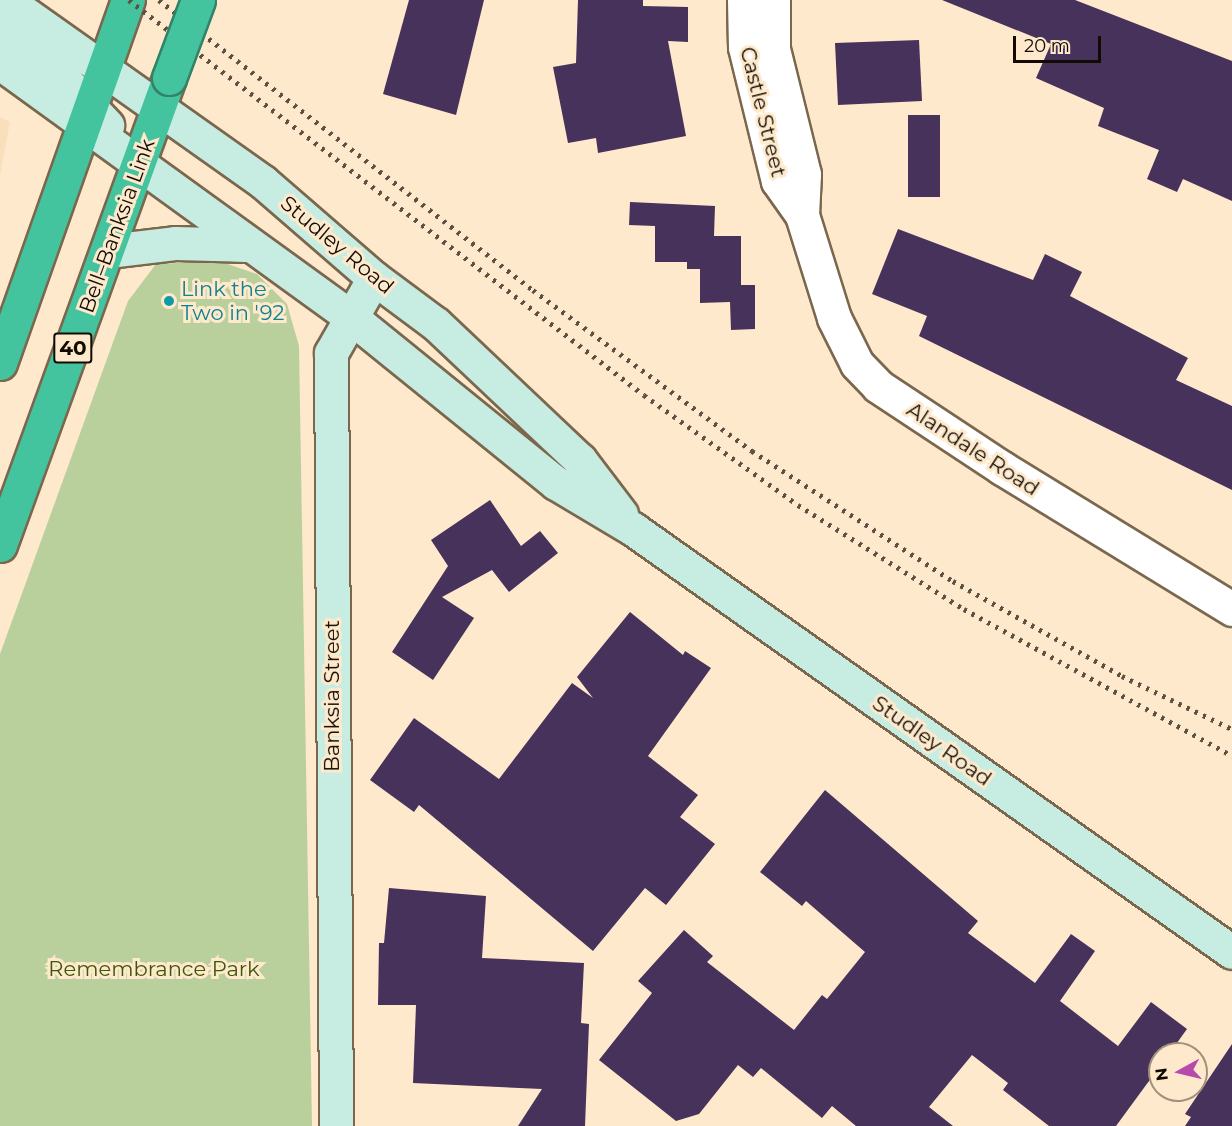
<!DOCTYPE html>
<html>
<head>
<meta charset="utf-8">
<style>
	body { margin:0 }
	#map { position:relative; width:1232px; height:1126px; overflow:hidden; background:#fee9cc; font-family:Montserrat,sans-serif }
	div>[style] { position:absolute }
	.built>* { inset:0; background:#fadfbc }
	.green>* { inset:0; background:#b9d09d }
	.building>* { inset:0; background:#47325c }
	.roads { filter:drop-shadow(2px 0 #7a674e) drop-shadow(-2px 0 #7a674e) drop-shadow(0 2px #7a674e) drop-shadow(0 -2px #7a674e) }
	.street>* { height:33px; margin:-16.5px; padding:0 16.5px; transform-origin:16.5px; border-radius:16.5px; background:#fff }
	.secondary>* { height:33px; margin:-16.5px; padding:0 16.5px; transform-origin:16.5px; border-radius:16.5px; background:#c7ede2 }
	.highway>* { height:33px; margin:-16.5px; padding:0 16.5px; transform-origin:16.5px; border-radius:16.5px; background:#44c39f }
	.rail>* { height:4.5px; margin-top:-2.25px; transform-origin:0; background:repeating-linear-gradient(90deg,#5c5142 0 3px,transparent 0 9px) }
	.bridges { filter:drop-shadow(2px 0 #328368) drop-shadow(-2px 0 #328368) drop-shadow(0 2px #328368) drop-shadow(0 -2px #328368) }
	.highway-bridge>* { height:33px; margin:-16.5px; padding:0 16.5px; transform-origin:16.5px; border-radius:16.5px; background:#44c39f }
	.dots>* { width:16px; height:16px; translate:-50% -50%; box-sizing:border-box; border:3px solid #fee9cc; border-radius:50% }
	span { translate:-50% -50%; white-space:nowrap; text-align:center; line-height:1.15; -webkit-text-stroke:6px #fee9cc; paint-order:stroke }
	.shield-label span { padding:2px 4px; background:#fee9cc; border:2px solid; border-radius:4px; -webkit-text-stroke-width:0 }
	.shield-label { font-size:20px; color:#120b03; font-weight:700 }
	.street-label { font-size:21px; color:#120b03 }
	.culture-label { font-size:21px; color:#0d838f }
	.left { translate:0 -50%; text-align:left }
	.park-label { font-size:21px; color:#3d5709 }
	.north { position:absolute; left:1148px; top:1042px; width:60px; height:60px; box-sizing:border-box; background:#fee9cc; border:2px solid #a0907c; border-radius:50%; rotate:262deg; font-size:16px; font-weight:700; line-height:24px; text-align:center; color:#120b03 }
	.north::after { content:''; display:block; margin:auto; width:21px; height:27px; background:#b74bab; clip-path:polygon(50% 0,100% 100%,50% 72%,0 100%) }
	.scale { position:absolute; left:1013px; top:36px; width:88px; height:27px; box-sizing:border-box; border:3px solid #120b03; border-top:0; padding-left:8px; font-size:18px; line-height:21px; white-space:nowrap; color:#120b03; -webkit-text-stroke:4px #fee9cc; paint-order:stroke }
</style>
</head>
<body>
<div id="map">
	<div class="built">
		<div style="clip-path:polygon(0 117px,10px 122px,0 176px)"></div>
	</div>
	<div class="green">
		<div style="clip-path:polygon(219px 261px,257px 274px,287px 304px,299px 346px,312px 1126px,0 1126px,0 654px,128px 301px,156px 264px)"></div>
	</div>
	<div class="building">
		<div style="clip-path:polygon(409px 0,484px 0,456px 115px,383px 94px)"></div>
		<div style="clip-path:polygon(578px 0,643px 0,643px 6px,688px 7px,688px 42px,668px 41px,686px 136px,598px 153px,596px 138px,568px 143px,553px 67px,576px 63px)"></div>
		<div style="clip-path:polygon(942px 0,1075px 0,1232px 61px,1232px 201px,1183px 179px,1177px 192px,1147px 179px,1159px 150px,1098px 126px,1104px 108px,1036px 78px,1051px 44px)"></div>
		<div style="clip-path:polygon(919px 40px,922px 101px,838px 105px,835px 43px)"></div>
		<div style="clip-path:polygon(908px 115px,940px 115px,940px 197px,908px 197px)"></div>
		<div style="clip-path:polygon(630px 202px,715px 206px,714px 236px,741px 236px,741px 285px,755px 285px,755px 329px,731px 330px,730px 302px,700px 303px,700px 269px,687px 269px,687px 262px,655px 262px,655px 226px,629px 225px)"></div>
		<div style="clip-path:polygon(898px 229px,1033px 280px,1045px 254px,1082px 272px,1070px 296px,1188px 358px,1176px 380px,1232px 406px,1232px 490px,919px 336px,927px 316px,872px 294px)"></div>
		<div style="clip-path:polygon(490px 500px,521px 546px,540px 531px,558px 553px,509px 592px,492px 570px,442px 597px,474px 618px,433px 680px,392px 652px,448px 566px,431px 540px)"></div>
		<div style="clip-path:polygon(630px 612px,683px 655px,685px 651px,711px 668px,648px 756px,698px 795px,680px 817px,715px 844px,666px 905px,645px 888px,593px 951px,419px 805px,414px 812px,370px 780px,414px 718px,499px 779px,572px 683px,593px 698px,577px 677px)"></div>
		<div style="clip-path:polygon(825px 790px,978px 921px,968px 933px,1035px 983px,1071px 934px,1095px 951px,1060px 1001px,1118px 1046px,1151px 1002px,1187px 1029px,1169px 1054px,1160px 1054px,1160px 1066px,1116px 1126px,1049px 1126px,1003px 1090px,1008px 1083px,972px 1055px,929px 1107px,953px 1126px,856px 1126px,832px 1106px,822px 1118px,761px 1068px,753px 1077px,738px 1065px,699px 1114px,676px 1121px,599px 1060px,652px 993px,638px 981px,684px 930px,713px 956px,707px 962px,794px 1030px,822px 995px,827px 999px,865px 952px,806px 901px,802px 906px,760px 872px)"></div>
		<div style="clip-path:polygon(389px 888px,486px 896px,482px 958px,584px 963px,581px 1023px,589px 1024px,585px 1126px,518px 1126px,542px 1089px,413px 1083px,416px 1005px,378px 1005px,379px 943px,384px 943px)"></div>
		<div style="clip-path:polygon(1232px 1044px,1232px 1126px,1185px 1126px,1191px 1117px,1185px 1114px)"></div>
	</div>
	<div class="roads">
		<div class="street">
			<div style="left:744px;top:0;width:47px;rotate:88.8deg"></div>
			<div style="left:745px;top:47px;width:138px;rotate:76.2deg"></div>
			<div style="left:778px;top:181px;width:42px;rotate:54.8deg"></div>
			<div style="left:802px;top:215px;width:108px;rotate:72.7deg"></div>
			<div style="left:834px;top:318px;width:51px;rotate:63.4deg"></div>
			<div style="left:857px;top:364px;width:30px;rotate:46deg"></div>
			<div style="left:878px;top:386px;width:149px;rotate:33.5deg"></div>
			<div style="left:1002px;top:468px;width:270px;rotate:31.5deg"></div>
			<div style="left:773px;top:0;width:49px;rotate:90deg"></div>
			<div style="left:773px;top:49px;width:129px;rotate:76.1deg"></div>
			<div style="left:804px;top:174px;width:41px;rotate:92.8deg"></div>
		</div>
		<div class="secondary">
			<div style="left:6px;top:0;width:315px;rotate:35.3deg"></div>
			<div style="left:263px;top:182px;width:147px;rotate:40.9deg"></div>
			<div style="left:374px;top:278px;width:77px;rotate:36.6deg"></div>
			<div style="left:436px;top:324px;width:198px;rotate:43.4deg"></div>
			<div style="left:580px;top:460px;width:68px;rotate:52.8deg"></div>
			<div style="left:0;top:29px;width:87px;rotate:39deg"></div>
			<div style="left:68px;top:84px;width:57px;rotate:46.4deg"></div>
			<div style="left:0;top:63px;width:435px;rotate:35.9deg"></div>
			<div style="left:352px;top:318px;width:262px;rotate:39deg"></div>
			<div style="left:556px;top:483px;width:90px;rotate:30.9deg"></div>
			<div style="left:633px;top:529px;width:733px;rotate:35.23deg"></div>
			<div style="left:108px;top:251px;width:67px;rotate:-6.8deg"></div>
			<div style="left:175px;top:243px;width:70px;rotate:1.6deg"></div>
			<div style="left:336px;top:1126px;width:773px;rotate:-90.37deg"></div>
			<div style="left:331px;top:353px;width:86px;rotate:-60.2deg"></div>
		</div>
		<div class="highway">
			<div style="left:0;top:363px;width:385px;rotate:-70.6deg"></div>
			<div style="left:0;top:545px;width:497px;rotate:-70.1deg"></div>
		</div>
	</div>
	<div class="rail">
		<div style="left:129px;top:0;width:649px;rotate:37.49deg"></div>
		<div style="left:644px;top:395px;width:189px;rotate:35.5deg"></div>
		<div style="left:798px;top:505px;width:196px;rotate:32.1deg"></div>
		<div style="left:964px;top:609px;width:306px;rotate:28.7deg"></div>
		<div style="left:159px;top:0;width:473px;rotate:37.8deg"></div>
		<div style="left:533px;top:290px;width:272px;rotate:36.3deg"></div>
		<div style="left:752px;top:451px;width:239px;rotate:32.9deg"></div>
		<div style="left:953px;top:581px;width:194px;rotate:29.3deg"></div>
		<div style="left:1122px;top:676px;width:122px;rotate:25.7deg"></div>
	</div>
	<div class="bridges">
		<div class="highway-bridge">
			<div style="left:169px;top:78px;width:83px;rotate:-69.6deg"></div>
		</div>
	</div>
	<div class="dots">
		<div style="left:169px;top:301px;background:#0f9aa8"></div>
	</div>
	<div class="shield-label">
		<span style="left:73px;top:348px">40</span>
	</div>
	<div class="street-label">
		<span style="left:763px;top:112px;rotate:76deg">Castle Street</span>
		<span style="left:117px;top:226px;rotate:-70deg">Bell–Banksia Link</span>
		<span style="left:337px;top:245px;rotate:40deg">Studley Road</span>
		<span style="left:973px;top:449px;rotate:33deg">Alandale Road</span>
		<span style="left:332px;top:696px;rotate:-90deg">Banksia Street</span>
		<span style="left:932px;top:741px;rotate:35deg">Studley Road</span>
	</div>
	<div class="culture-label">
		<span class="left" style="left:181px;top:301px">Link the<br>Two in '92</span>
	</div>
	<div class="park-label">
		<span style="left:154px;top:969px">Remembrance Park</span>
	</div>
	<div class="north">N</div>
	<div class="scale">20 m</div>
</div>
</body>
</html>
